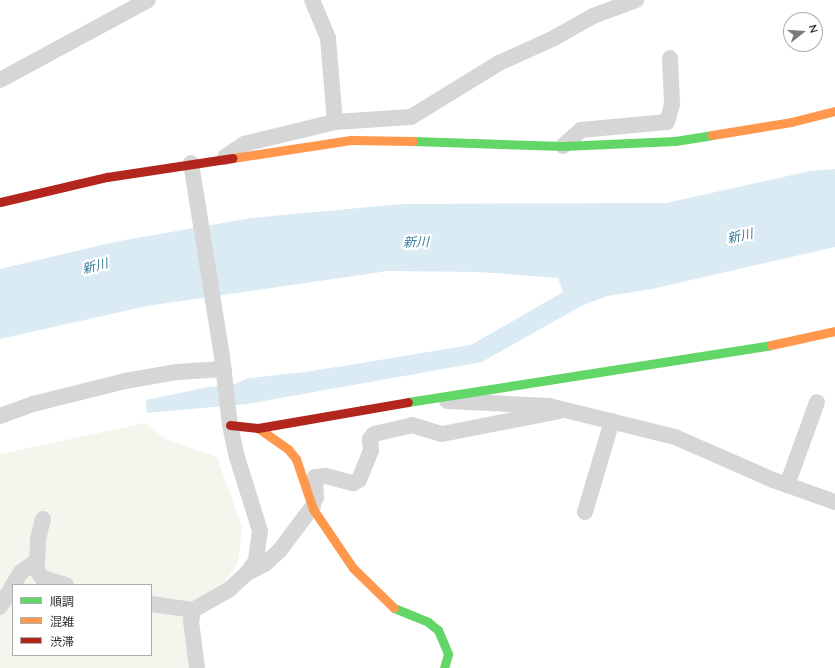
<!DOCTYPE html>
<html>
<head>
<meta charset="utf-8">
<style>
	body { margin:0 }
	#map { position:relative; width:835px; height:668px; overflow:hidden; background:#fff; font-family:Quicksand,"Noto Sans JP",sans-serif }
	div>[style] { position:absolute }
	.green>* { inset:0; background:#f3f6ed }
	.water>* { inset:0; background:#dbebf4 }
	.street>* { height:16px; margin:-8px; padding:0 8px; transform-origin:8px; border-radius:8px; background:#d6d6d6 }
	.fast>* { height:9px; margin:-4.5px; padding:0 4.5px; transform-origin:4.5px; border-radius:4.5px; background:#63d668 }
	.slow>* { height:9px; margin:-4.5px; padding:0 4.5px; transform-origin:4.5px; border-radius:4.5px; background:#ff974d }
	.jam>* { height:9px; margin:-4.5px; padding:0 4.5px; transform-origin:4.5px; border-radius:4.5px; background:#b3261e }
	span { translate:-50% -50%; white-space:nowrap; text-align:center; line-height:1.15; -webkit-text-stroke:4px #fff; paint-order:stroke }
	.water-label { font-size:13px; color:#3a7b99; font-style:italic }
	.legend { position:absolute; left:12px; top:584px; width:140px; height:72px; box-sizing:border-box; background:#fff; border:1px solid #adadad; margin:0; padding:5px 7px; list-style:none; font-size:12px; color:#323232 }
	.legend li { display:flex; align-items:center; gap:8px; height:20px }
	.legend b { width:20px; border:1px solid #adadad }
	.north { position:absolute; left:783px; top:12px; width:40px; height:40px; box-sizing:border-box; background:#fff; border:1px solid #adadad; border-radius:50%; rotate:73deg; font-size:11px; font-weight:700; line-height:16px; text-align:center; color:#323232 }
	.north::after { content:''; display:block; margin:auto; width:14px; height:18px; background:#7a7a7a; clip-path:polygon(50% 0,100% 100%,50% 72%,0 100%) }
</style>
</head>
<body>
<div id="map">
	<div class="green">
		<div style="clip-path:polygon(evenodd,145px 423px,165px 439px,217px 457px,242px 527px,238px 563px,220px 589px,184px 612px,190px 668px,0 668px,0 454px,145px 423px,13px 585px,151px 585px,151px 655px,13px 655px,13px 585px)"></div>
	</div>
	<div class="water">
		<div style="clip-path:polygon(835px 169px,835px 247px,652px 289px,608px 296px,583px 305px,482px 362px,247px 404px,147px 413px,146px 400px,208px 387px,235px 384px,248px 378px,306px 372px,471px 345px,563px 292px,558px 278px,479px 272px,388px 271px,147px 306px,0 339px,0 269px,114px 242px,251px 218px,401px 204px,666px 203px,810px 171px)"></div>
	</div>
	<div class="street">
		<div style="left:0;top:80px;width:168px;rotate:-28.4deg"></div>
		<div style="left:335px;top:122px;width:76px;rotate:-3.8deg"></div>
		<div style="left:411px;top:117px;width:103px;rotate:-31.5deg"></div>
		<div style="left:499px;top:63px;width:60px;rotate:-24.4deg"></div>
		<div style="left:554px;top:38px;width:45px;rotate:-29.4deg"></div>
		<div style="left:593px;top:16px;width:46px;rotate:-20.4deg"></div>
		<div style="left:563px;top:146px;width:24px;rotate:-42deg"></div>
		<div style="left:581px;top:130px;width:86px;rotate:-5.3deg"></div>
		<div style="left:667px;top:122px;width:19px;rotate:-74deg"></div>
		<div style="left:672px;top:104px;width:46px;rotate:-92.5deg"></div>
		<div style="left:225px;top:157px;width:23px;rotate:-34deg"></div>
		<div style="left:244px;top:144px;width:94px;rotate:-13.6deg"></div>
		<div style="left:335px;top:122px;width:84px;rotate:-94.8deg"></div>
		<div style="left:328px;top:38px;width:41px;rotate:-112.8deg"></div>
		<div style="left:191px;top:163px;width:196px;rotate:80.9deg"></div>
		<div style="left:222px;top:357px;width:68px;rotate:83.3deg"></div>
		<div style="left:230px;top:425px;width:33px;rotate:78deg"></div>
		<div style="left:237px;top:457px;width:77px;rotate:72.7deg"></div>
		<div style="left:260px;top:531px;width:30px;rotate:98deg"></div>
		<div style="left:256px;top:561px;width:15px;rotate:127deg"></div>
		<div style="left:247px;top:573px;width:23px;rotate:137deg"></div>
		<div style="left:230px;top:589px;width:43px;rotate:150.4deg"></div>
		<div style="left:193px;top:610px;width:11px;rotate:100deg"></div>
		<div style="left:191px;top:621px;width:47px;rotate:82.7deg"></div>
		<div style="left:447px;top:401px;width:102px;rotate:2.8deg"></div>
		<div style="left:549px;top:406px;width:130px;rotate:13.8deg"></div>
		<div style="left:675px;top:437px;width:107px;rotate:23.7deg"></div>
		<div style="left:773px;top:480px;width:66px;rotate:19.5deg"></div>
		<div style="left:0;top:416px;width:35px;rotate:-20deg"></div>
		<div style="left:33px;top:404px;width:95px;rotate:-14deg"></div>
		<div style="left:125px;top:381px;width:53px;rotate:-9.8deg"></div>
		<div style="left:177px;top:372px;width:47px;rotate:-3.7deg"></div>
		<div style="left:787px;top:485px;width:88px;rotate:-70.1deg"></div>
		<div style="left:316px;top:498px;width:21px;rotate:-93deg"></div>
		<div style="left:315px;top:477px;width:11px;rotate:-5deg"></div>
		<div style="left:326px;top:476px;width:28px;rotate:15deg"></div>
		<div style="left:353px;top:483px;width:7px;rotate:-27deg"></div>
		<div style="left:359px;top:480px;width:31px;rotate:-68deg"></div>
		<div style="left:371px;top:451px;width:12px;rotate:-95deg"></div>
		<div style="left:370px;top:439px;width:6px;rotate:-51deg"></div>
		<div style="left:374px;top:434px;width:39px;rotate:-13deg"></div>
		<div style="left:412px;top:425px;width:31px;rotate:17deg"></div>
		<div style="left:442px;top:434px;width:119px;rotate:-11.1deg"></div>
		<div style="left:585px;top:512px;width:95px;rotate:-73.5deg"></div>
		<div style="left:43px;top:519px;width:21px;rotate:104deg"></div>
		<div style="left:38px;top:539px;width:31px;rotate:92deg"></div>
		<div style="left:37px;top:570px;width:9px;rotate:58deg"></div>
		<div style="left:42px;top:578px;width:25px;rotate:16deg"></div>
		<div style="left:249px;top:572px;width:18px;rotate:-27deg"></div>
		<div style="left:265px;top:564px;width:21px;rotate:-43deg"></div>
		<div style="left:280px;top:550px;width:55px;rotate:-53.1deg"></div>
		<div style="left:13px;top:585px;width:15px;rotate:-58deg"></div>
		<div style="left:21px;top:572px;width:19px;rotate:-35deg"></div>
		<div style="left:151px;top:604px;width:42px;rotate:8.1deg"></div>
		<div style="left:0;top:607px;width:26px;rotate:-59deg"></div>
	</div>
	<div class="fast">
		<div style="left:413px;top:141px;width:150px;rotate:1.9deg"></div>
		<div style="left:563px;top:146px;width:112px;rotate:-2.6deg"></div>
		<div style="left:675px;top:141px;width:37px;rotate:-9deg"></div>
		<div style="left:408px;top:402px;width:367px;rotate:-8.9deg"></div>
		<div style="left:394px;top:608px;width:37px;rotate:22deg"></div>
		<div style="left:428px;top:622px;width:13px;rotate:39deg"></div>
		<div style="left:438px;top:630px;width:26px;rotate:67deg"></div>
		<div style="left:448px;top:654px;width:15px;rotate:106deg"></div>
	</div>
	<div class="slow">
		<div style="left:712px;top:135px;width:80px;rotate:-9.3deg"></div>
		<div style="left:791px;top:122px;width:45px;rotate:-14deg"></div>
		<div style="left:233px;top:158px;width:119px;rotate:-8.7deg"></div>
		<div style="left:351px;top:140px;width:62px;rotate:0.9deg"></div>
		<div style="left:771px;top:345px;width:66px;rotate:-12.3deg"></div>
		<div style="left:258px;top:428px;width:37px;rotate:35deg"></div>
		<div style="left:288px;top:449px;width:13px;rotate:51deg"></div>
		<div style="left:296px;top:459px;width:53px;rotate:71.2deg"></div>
		<div style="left:313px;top:509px;width:71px;rotate:55.9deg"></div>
		<div style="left:353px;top:568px;width:57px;rotate:44.3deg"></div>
	</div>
	<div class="jam">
		<div style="left:0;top:202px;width:110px;rotate:-13.2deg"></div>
		<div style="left:107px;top:177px;width:127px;rotate:-8.6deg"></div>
		<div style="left:230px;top:425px;width:28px;rotate:6deg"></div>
		<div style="left:258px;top:428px;width:152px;rotate:-9.8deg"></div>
	</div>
	<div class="water-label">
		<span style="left:740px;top:236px;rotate:-13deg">新川</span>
		<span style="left:416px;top:242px;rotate:-1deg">新川</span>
		<span style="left:95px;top:266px;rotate:-15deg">新川</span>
	</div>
	<ul class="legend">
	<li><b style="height:5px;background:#63d668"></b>順調</li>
	<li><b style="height:5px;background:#ff974d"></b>混雑</li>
	<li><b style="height:5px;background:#b3261e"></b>渋滞</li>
	</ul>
	<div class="north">N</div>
</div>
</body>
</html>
